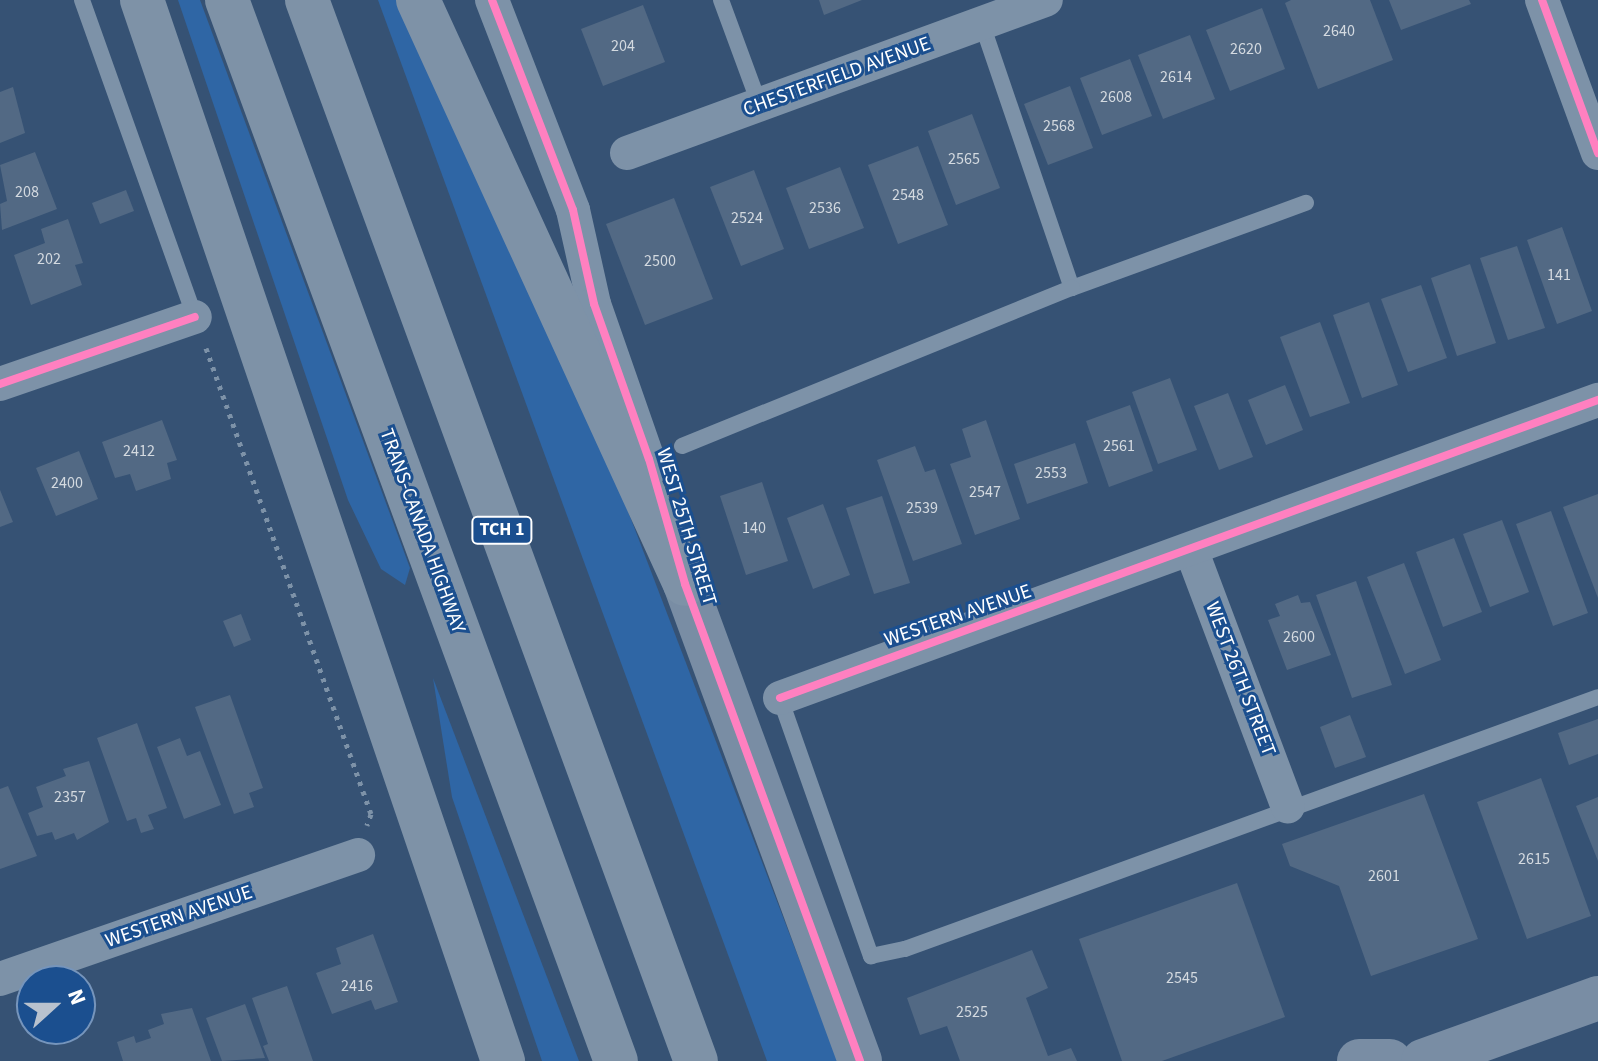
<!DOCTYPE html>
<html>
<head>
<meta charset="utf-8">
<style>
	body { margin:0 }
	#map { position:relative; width:1598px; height:1061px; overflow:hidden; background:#365274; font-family:"Source Sans 3",sans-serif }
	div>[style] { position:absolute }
	.green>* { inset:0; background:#2f66a5 }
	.building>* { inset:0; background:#526984 }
	.path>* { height:5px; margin-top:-2.5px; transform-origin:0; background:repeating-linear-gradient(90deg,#7d92a8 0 4px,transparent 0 10px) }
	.lane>* { height:16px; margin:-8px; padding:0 8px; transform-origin:8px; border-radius:8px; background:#7d92a8 }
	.street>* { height:34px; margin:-17px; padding:0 17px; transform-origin:17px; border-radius:17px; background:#7d92a8 }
	.secondary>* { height:44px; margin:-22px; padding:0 22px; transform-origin:22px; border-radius:22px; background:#798da4 }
	.highway>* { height:44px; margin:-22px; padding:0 22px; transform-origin:22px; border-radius:22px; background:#7e92a7 }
	.cycleway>* { height:8px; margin:-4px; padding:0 4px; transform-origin:4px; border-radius:4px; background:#ff80c0 }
	span { translate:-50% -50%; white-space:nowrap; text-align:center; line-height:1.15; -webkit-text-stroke:6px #1b4f8f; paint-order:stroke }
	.number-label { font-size:16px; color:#d4dae0 }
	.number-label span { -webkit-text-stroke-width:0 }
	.shield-label span { padding:2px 6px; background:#1b4f8f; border:2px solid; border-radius:6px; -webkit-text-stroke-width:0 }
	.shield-label { font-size:18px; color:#fff; font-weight:700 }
	.street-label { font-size:20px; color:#fff }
	.north { position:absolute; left:16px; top:965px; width:80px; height:80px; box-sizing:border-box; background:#1b4f8f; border:2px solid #7695bc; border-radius:50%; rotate:69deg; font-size:22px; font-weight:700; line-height:32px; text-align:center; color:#fff }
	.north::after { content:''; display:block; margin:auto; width:28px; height:36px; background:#b9c2ce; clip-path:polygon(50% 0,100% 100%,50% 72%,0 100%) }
</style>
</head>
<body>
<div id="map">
	<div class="green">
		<div style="clip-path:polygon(178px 0,200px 0,410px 568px,405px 585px,381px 569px,348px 500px)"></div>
		<div style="clip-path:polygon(378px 0,399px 0,618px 485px,838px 1061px,767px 1061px)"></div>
		<div style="clip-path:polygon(433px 678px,579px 1061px,542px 1061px,452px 797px)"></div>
	</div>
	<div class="building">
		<div style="clip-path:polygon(819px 0,862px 0,824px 15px)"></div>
		<div style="clip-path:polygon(1291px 0,1370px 0,1393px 60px,1318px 89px,1285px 3px)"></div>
		<div style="clip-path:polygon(1389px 0,1469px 0,1471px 4px,1401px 30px)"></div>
		<div style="clip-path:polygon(643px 5px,665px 62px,603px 86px,581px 29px)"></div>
		<div style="clip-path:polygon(1262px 8px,1285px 69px,1230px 91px,1206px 30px)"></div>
		<div style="clip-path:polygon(1190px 35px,1215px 99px,1163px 119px,1138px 55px)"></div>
		<div style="clip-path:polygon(1130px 59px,1152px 116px,1102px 135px,1080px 78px)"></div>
		<div style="clip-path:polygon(1070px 86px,1093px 148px,1048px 165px,1024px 104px)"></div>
		<div style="clip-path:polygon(13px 87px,25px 133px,0 143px,0 92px)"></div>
		<div style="clip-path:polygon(972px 114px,1000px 188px,956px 205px,928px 131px)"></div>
		<div style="clip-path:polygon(918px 146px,948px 225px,898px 244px,868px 165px)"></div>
		<div style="clip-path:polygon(35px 152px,57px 209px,2px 230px,0 204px,7px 201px,0 165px)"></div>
		<div style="clip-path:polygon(840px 167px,864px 228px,809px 249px,786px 188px)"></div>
		<div style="clip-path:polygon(754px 170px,784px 249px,741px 266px,710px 187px)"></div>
		<div style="clip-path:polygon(126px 190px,134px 211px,100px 224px,92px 203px)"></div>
		<div style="clip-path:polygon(674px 198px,713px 299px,645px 325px,606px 224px)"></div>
		<div style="clip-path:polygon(68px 219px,83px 263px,75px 265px,82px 285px,31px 305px,14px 255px,45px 243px,41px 229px)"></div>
		<div style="clip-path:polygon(1562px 227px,1592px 311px,1557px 324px,1527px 240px)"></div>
		<div style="clip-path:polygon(1517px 246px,1545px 328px,1508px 340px,1480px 258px)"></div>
		<div style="clip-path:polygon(1470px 264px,1496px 343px,1457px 356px,1431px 278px)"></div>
		<div style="clip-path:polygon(1421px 285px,1447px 358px,1408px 372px,1381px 299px)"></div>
		<div style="clip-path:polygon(1369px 302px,1398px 385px,1362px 398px,1333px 315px)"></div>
		<div style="clip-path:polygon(1320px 322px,1350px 403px,1310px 417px,1280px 337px)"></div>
		<div style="clip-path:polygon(1170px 378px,1197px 450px,1158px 464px,1132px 392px)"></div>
		<div style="clip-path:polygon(1285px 385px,1303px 430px,1266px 445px,1248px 400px)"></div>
		<div style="clip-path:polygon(1228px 393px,1253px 457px,1219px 470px,1194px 406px)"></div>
		<div style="clip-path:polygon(1130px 405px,1153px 471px,1109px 487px,1086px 421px)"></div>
		<div style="clip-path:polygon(162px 420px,177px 460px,167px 463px,171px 479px,136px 491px,130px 474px,115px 478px,102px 442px)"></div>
		<div style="clip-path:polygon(986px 420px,1020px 519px,975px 535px,950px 464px,971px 457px,962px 429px)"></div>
		<div style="clip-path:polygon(1075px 443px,1088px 483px,1027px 504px,1014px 464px)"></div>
		<div style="clip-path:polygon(915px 446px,925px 472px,935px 469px,962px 544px,913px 561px,877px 460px)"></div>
		<div style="clip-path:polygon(79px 451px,98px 499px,56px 516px,36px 468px)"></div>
		<div style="clip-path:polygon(762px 482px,788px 561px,746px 575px,720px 496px)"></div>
		<div style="clip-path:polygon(0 490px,13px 522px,0 527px)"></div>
		<div style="clip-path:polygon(1598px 494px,1598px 598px,1563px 507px)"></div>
		<div style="clip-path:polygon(882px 496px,910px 583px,874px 594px,846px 508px)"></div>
		<div style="clip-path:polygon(823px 504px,850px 575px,813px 589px,787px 518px)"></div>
		<div style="clip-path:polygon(1551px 511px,1588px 613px,1553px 626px,1516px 524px)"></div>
		<div style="clip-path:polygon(1502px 520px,1529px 592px,1490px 607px,1463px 534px)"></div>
		<div style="clip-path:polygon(1454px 538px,1482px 612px,1443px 627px,1416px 552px)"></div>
		<div style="clip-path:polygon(1404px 563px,1441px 660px,1405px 674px,1367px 577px)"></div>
		<div style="clip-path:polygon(1356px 581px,1392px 685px,1352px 698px,1316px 595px)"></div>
		<div style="clip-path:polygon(1298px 595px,1301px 603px,1310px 602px,1331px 655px,1287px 670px,1268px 620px,1280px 616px,1275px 604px)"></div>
		<div style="clip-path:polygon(241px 614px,251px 640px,234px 647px,223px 621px)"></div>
		<div style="clip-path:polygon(230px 695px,263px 788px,249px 793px,254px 807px,234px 814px,195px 707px)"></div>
		<div style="clip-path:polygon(1350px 715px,1366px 757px,1335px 768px,1320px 727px)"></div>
		<div style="clip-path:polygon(1598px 719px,1598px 754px,1569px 765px,1558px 733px)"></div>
		<div style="clip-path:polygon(137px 723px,167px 808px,148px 815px,154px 829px,141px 833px,136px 818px,127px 821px,97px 738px)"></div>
		<div style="clip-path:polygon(180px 738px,187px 756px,200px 751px,221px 805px,184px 819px,157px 747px)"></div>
		<div style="clip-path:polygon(89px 761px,109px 822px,77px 840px,74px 833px,55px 840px,52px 832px,37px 836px,28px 813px,43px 807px,36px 787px,66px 776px,63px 769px)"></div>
		<div style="clip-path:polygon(1541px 778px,1591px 916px,1527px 939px,1477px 802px)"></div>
		<div style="clip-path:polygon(8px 786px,37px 856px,0 869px,0 789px)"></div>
		<div style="clip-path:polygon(1424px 794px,1478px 939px,1371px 976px,1339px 886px,1290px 866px,1282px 844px)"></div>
		<div style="clip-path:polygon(1598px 797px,1598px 861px,1576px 806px)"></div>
		<div style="clip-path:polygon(1237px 883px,1285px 1017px,1162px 1061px,1122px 1061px,1079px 939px)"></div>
		<div style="clip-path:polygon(373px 934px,398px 1002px,375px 1010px,371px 1000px,332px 1014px,316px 973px,341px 964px,336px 948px)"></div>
		<div style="clip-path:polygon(1032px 950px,1048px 988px,1026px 998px,1048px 1056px,1071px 1048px,1077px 1061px,960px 1061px,947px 1026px,920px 1035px,907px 998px)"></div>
		<div style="clip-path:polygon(287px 986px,313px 1061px,269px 1061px,263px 1046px,268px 1044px,252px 998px)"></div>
		<div style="clip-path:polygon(245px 1004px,265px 1058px,222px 1061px,206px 1018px)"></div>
		<div style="clip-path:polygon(192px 1008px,211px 1061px,123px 1061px,117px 1042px,134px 1036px,136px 1043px,151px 1038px,148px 1030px,164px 1024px,161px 1014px)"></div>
	</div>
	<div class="path">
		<div style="left:206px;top:348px;width:494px;rotate:70.5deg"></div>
		<div style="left:371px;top:814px;width:12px;rotate:110deg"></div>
	</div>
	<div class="lane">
		<div style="left:82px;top:0;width:337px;rotate:70.4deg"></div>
		<div style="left:721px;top:0;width:113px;rotate:69.8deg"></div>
		<div style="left:982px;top:24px;width:279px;rotate:71.2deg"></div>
		<div style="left:1072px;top:288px;width:249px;rotate:-20deg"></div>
		<div style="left:682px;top:446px;width:421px;rotate:-22.1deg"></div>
		<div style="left:780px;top:698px;width:274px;rotate:70.6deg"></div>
		<div style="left:871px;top:956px;width:35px;rotate:-12deg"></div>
		<div style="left:905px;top:949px;width:737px;rotate:-19.98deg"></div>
	</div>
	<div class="street">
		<div style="left:492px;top:0;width:225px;rotate:68.9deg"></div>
		<div style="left:573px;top:210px;width:96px;rotate:77.4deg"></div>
		<div style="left:594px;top:304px;width:174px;rotate:70.8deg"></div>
		<div style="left:1542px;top:0;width:163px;rotate:69.9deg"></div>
		<div style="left:627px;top:153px;width:446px;rotate:-20.1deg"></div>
		<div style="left:0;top:384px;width:206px;rotate:-19deg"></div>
		<div style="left:1192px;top:552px;width:272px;rotate:69.4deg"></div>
		<div style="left:780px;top:698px;width:871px;rotate:-20.02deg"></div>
		<div style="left:0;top:979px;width:379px;rotate:-19.1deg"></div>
	</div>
	<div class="secondary">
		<div style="left:685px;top:584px;width:508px;rotate:69.85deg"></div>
		<div style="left:1359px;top:1061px;width:31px"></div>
		<div style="left:1423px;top:1061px;width:186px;rotate:-19.8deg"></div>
	</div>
	<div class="highway">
		<div style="left:142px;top:0;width:1121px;rotate:71.21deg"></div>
		<div style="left:227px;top:0;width:1130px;rotate:69.87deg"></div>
		<div style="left:307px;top:0;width:1130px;rotate:69.87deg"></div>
		<div style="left:418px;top:0;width:642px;rotate:65.43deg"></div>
	</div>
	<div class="cycleway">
		<div style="left:492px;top:0;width:225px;rotate:68.9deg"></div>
		<div style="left:573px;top:210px;width:96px;rotate:77.4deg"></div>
		<div style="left:594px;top:304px;width:164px;rotate:70.5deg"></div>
		<div style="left:649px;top:459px;width:130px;rotate:73.9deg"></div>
		<div style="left:685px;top:584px;width:508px;rotate:69.85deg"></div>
		<div style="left:1542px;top:0;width:163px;rotate:69.9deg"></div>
		<div style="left:0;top:384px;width:206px;rotate:-19deg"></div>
		<div style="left:780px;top:698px;width:871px;rotate:-20.02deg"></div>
	</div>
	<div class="number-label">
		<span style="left:1339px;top:31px">2640</span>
		<span style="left:623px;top:46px">204</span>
		<span style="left:1246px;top:49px">2620</span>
		<span style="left:1176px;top:77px">2614</span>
		<span style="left:1116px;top:97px">2608</span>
		<span style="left:1059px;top:126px">2568</span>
		<span style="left:964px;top:159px">2565</span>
		<span style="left:27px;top:192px">208</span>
		<span style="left:908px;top:195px">2548</span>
		<span style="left:825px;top:208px">2536</span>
		<span style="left:747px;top:218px">2524</span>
		<span style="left:49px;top:259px">202</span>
		<span style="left:660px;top:261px">2500</span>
		<span style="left:1559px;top:275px">141</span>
		<span style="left:1119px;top:446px">2561</span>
		<span style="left:139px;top:451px">2412</span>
		<span style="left:1051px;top:473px">2553</span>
		<span style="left:67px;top:483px">2400</span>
		<span style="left:985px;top:492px">2547</span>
		<span style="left:922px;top:508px">2539</span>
		<span style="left:754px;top:528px">140</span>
		<span style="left:1299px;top:637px">2600</span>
		<span style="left:70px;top:797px">2357</span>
		<span style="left:1534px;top:859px">2615</span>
		<span style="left:1384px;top:876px">2601</span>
		<span style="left:1182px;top:978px">2545</span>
		<span style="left:357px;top:986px">2416</span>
		<span style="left:972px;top:1012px">2525</span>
	</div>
	<div class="shield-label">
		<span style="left:502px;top:530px">TCH 1</span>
	</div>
	<div class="street-label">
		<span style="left:837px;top:77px;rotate:-20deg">CHESTERFIELD AVENUE</span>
		<span style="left:686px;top:527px;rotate:73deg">WEST 25TH STREET</span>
		<span style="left:422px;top:531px;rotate:70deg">TRANS-CANADA HIGHWAY</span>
		<span style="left:958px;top:616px;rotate:-19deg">WESTERN AVENUE</span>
		<span style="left:1240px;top:679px;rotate:69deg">WEST 26TH STREET</span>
		<span style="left:179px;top:917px;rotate:-19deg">WESTERN AVENUE</span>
	</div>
	<div class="north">N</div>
</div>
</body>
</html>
